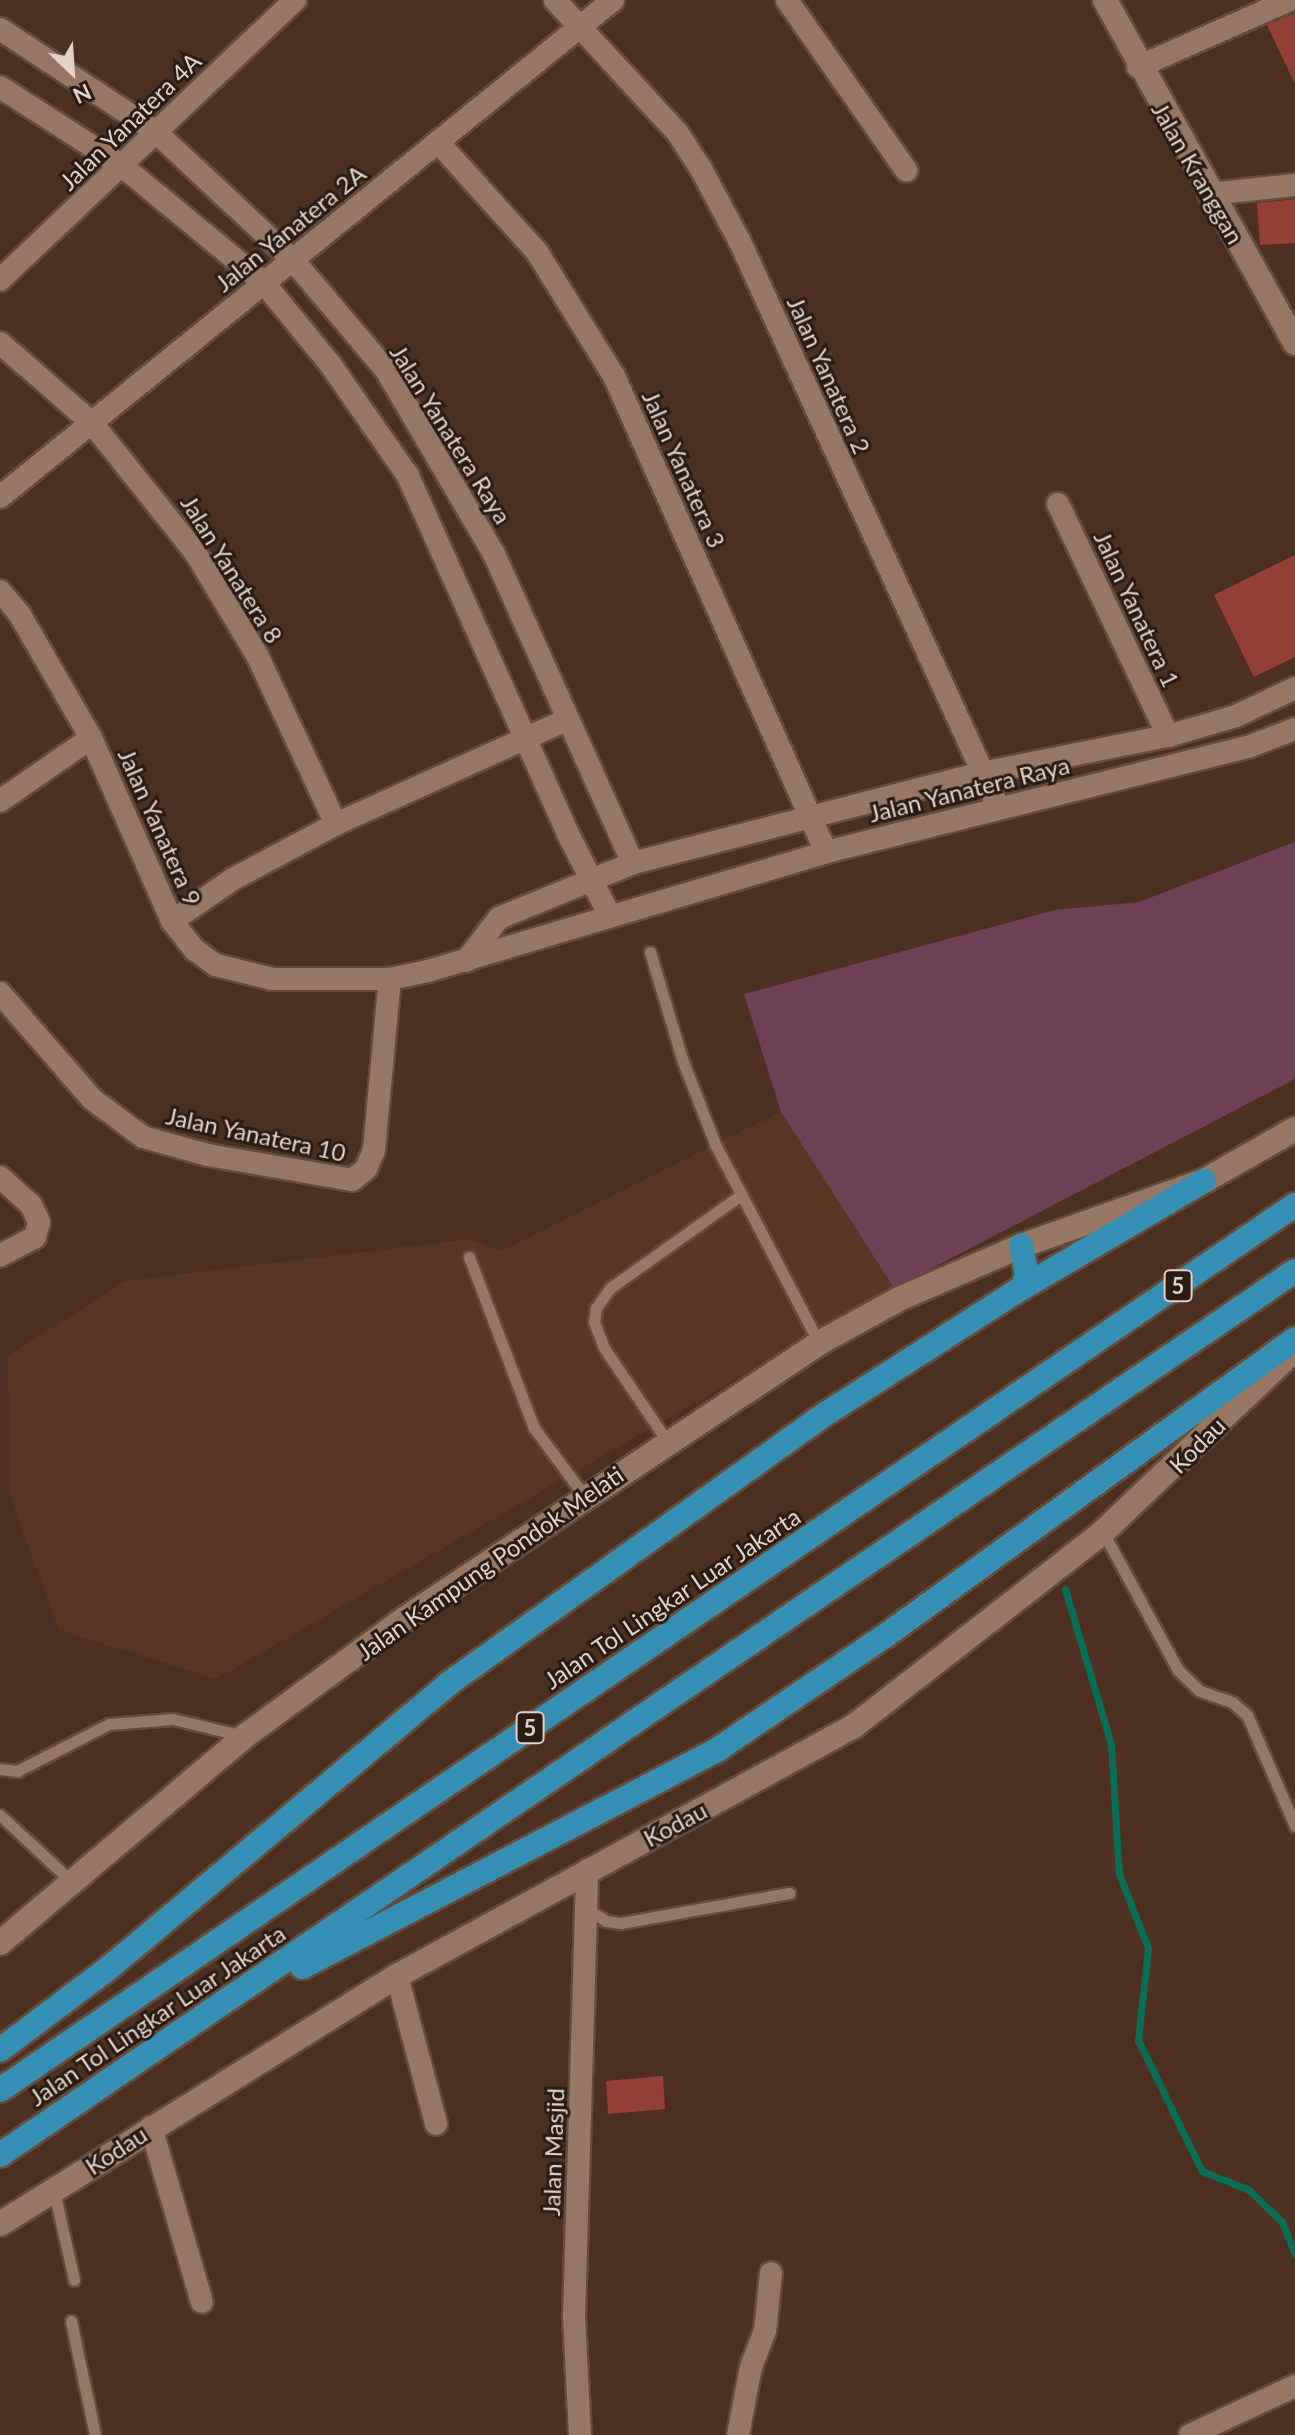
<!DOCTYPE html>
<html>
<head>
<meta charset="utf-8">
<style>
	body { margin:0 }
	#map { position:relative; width:1295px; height:2435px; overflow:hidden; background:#4d3020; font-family:Lato,sans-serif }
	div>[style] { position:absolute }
	.built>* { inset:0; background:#593621 }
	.green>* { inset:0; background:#6f3f56 }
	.stream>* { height:7px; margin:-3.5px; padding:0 3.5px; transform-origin:3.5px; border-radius:3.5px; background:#096e56 }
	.building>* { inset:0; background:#934034 }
	.roads { filter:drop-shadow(2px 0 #644c3d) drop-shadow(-2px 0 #644c3d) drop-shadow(0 2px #644c3d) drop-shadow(0 -2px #644c3d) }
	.lane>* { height:11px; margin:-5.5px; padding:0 5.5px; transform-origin:5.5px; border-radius:5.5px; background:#977663 }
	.street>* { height:22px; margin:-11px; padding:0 11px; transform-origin:11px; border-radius:11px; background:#977663 }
	.secondary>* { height:24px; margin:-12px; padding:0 12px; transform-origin:12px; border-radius:12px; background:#977663 }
	.highway>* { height:24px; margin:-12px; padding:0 12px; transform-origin:12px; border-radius:12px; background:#358fb5 }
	span { translate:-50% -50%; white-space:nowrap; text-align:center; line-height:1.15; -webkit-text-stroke:6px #2a1c15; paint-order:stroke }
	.shield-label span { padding:2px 6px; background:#2a1c15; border:2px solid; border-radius:6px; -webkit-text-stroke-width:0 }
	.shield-label { font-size:22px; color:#e4d1c7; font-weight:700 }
	.street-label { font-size:24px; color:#e4d1c7 }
	.north { position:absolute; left:32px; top:32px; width:80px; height:80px; -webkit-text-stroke:6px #2a1c15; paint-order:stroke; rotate:155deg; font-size:22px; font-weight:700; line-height:32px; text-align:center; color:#e4d1c7 }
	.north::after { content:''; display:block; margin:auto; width:28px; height:36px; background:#e4d1c7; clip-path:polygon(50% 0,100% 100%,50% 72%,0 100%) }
</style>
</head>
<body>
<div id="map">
	<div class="built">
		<div style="clip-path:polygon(781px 1112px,894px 1288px,216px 1679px,59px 1630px,10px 1497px,8px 1356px,125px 1281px,470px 1239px,501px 1251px)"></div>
	</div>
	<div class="green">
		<div style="clip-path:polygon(1295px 842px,1295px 1079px,894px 1288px,781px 1112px,744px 994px,1055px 910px,1139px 902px)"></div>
	</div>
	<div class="stream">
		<div style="left:1065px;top:1589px;width:162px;rotate:73.5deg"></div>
		<div style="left:1111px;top:1744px;width:130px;rotate:86.5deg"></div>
		<div style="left:1119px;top:1874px;width:79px;rotate:68.6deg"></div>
		<div style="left:1148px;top:1948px;width:93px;rotate:96.2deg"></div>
		<div style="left:1138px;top:2040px;width:146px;rotate:64deg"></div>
		<div style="left:1202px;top:2171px;width:51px;rotate:22deg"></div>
		<div style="left:1249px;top:2190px;width:46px;rotate:44.1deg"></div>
		<div style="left:1282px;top:2222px;width:35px;rotate:68deg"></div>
	</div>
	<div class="building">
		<div style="clip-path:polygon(1295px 13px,1295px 84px,1267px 25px)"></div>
		<div style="clip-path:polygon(1295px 199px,1295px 243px,1260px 245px,1257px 203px)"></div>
		<div style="clip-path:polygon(1295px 555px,1295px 657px,1254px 677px,1214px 595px)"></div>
		<div style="clip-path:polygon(663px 2076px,665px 2109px,608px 2114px,606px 2081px)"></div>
	</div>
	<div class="roads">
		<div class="lane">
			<div style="left:650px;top:952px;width:112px;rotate:73.3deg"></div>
			<div style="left:682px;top:1059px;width:93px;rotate:68.7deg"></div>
			<div style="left:716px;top:1146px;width:222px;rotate:62.4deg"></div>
			<div style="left:469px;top:1257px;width:183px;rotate:69.2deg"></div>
			<div style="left:534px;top:1428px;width:86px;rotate:53.5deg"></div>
			<div style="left:667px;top:1441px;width:112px;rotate:-124.1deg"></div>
			<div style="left:604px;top:1348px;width:28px;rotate:-111deg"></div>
			<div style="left:594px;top:1322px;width:14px;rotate:-82deg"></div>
			<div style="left:596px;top:1308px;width:24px;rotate:-55deg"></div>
			<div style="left:610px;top:1288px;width:161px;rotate:-35.4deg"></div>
			<div style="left:1103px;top:1532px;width:157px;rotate:61.5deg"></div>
			<div style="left:1178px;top:1670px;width:30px;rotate:44deg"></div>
			<div style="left:1200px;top:1691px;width:34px;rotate:19deg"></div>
			<div style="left:1232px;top:1702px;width:20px;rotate:41deg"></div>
			<div style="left:1247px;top:1715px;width:121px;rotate:66.6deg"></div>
			<div style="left:0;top:1769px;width:17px;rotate:7deg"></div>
			<div style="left:17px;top:1771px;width:103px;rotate:-27.1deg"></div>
			<div style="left:109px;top:1724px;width:64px;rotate:-4.5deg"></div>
			<div style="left:173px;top:1719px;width:73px;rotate:13.5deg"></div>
			<div style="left:0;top:1815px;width:96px;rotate:42.9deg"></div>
			<div style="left:586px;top:1908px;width:24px;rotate:33deg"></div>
			<div style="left:606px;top:1921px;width:15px;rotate:8deg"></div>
			<div style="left:621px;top:1923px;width:171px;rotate:-10.1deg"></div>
			<div style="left:54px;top:2191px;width:91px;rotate:77.3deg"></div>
			<div style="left:71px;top:2321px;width:116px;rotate:78.1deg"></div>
		</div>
		<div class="street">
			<div style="left:555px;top:0;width:180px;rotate:47.3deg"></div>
			<div style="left:677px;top:132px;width:44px;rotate:57deg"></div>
			<div style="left:701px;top:169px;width:83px;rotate:61.9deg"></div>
			<div style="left:740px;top:242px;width:622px;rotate:65.41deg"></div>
			<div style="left:787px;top:0;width:208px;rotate:55deg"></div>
			<div style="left:0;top:29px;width:187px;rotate:33.4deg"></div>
			<div style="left:156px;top:132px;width:187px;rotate:43.1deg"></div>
			<div style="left:293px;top:260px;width:144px;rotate:49.8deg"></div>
			<div style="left:386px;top:370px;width:213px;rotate:59.6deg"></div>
			<div style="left:494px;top:554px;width:339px;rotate:65.8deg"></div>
			<div style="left:1138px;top:67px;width:166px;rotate:-23.8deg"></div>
			<div style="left:0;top:87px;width:144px;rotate:32.8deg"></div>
			<div style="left:121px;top:165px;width:185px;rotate:39.5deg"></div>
			<div style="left:264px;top:283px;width:104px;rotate:50.8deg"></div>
			<div style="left:330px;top:364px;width:136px;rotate:55.1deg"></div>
			<div style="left:408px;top:476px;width:392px;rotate:65.9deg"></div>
			<div style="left:568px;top:834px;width:92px;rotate:62.9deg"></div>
			<div style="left:438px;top:142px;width:148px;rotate:48deg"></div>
			<div style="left:537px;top:252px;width:146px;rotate:58.2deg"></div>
			<div style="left:614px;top:376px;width:521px;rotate:65.99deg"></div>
			<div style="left:1209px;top:194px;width:86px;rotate:-6deg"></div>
			<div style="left:0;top:280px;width:407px;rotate:-43.5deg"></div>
			<div style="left:0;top:343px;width:122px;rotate:41deg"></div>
			<div style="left:92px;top:423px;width:165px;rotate:51.4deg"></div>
			<div style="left:195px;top:552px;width:122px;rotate:59deg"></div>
			<div style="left:258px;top:657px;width:184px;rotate:65deg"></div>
			<div style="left:0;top:497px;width:789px;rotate:-39.03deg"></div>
			<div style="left:1058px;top:504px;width:257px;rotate:64.6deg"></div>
			<div style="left:0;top:591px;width:31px;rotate:50deg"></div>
			<div style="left:20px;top:615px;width:142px;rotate:60deg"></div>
			<div style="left:91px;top:738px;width:200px;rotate:66.1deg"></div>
			<div style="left:172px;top:921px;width:37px;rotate:52deg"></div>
			<div style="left:195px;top:950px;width:26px;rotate:36deg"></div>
			<div style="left:216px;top:965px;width:58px;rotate:14deg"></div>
			<div style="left:272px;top:979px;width:118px"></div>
			<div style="left:390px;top:979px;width:39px;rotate:-12deg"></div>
			<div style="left:428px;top:971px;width:415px;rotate:-16.6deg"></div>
			<div style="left:826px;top:852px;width:435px;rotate:-14deg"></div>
			<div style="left:1248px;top:747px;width:50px;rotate:-21deg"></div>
			<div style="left:0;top:801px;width:111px;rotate:-34.7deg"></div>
			<div style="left:172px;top:921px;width:74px;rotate:-34.5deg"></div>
			<div style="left:233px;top:879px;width:117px;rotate:-28.1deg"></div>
			<div style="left:336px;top:824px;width:252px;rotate:-24.3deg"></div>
			<div style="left:466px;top:961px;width:54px;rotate:-52.5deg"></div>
			<div style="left:499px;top:918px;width:145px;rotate:-22.3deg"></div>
			<div style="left:633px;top:863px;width:360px;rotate:-14.5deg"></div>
			<div style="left:982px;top:773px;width:190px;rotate:-11.3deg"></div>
			<div style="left:1168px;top:736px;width:71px;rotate:-16.4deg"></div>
			<div style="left:1236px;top:716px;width:65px;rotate:-25.4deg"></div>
			<div style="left:0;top:993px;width:140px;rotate:49deg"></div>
			<div style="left:92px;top:1099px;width:64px;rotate:36.7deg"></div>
			<div style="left:143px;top:1137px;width:67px;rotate:15.5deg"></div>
			<div style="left:208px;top:1155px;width:146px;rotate:9.8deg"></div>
			<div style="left:352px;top:1180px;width:18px;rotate:-38deg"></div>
			<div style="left:366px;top:1169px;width:21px;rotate:-67deg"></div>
			<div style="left:374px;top:1150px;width:172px;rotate:-84.7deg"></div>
			<div style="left:0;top:1177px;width:42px;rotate:42.1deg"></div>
			<div style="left:31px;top:1205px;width:19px;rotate:65deg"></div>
			<div style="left:39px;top:1222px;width:16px;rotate:105deg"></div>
			<div style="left:35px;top:1237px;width:40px;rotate:152deg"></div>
			<div style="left:397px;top:1976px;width:153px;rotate:75.2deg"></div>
			<div style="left:151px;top:2127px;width:182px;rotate:73.8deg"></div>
			<div style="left:580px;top:2435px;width:119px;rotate:-92.9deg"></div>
			<div style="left:574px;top:2316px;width:446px;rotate:-88.3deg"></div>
			<div style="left:738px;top:2435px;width:69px;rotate:-79.2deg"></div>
			<div style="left:751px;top:2367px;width:39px;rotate:-69deg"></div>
			<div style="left:765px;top:2331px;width:58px;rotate:-84.1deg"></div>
			<div style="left:1190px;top:2435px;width:116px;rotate:-25deg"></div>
		</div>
		<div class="secondary">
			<div style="left:1105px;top:0;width:392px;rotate:61deg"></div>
			<div style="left:0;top:1943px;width:321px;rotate:-40.2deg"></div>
			<div style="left:245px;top:1736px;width:201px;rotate:-36.3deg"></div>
			<div style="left:407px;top:1617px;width:495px;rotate:-33.6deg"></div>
			<div style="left:819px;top:1343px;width:91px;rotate:-28.8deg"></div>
			<div style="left:899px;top:1299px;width:133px;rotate:-23.5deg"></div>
			<div style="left:1021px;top:1246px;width:194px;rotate:-19.6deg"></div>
			<div style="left:1204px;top:1181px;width:105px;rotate:-29.7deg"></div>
			<div style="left:0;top:2224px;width:468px;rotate:-32deg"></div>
			<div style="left:397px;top:1976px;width:521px;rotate:-28.68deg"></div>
			<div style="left:854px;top:1726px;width:316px;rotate:-37.9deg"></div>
			<div style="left:1103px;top:1532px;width:265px;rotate:-43.6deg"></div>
		</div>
		<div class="highway">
			<div style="left:1022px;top:1288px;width:211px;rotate:-30.5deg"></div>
			<div style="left:302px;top:1967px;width:468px;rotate:-27.6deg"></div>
			<div style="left:717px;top:1750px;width:203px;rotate:-34.2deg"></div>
			<div style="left:885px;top:1636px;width:506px;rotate:-35.92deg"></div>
			<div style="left:0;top:2050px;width:138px;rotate:-37deg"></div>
			<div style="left:110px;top:1967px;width:441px;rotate:-39.9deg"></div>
			<div style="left:448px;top:1684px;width:466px;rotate:-35.6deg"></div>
			<div style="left:827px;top:1413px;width:232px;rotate:-32.7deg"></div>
			<div style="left:1022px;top:1288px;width:13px;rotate:-67deg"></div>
			<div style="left:1027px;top:1276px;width:31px;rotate:-101deg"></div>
			<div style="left:0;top:2090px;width:1569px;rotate:-34.35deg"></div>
			<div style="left:0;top:2155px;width:1568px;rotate:-34.32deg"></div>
		</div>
	</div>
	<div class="shield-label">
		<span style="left:1178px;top:1286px">5</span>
		<span style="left:530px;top:1728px">5</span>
	</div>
	<div class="street-label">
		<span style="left:130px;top:121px;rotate:-44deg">Jalan Yanatera 4A</span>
		<span style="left:1198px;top:173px;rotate:60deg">Jalan Kranggan</span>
		<span style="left:290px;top:228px;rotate:-39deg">Jalan Yanatera 2A</span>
		<span style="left:829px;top:375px;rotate:66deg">Jalan Yanatera 2</span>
		<span style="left:451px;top:434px;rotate:58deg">Jalan Yanatera Raya</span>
		<span style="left:684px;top:469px;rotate:66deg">Jalan Yanatera 3</span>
		<span style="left:232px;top:569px;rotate:58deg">Jalan Yanatera 8</span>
		<span style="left:1137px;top:609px;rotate:65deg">Jalan Yanatera 1</span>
		<span style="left:969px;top:789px;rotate:-14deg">Jalan Yanatera Raya</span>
		<span style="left:160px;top:827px;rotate:66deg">Jalan Yanatera 9</span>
		<span style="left:256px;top:1134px;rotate:12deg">Jalan Yanatera 10</span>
		<span style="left:1197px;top:1445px;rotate:-45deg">Kodau</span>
		<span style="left:490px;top:1563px;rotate:-35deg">Jalan Kampung Pondok Melati</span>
		<span style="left:672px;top:1598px;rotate:-34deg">Jalan Tol Lingkar Luar Jakarta</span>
		<span style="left:675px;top:1824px;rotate:-28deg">Kodau</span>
		<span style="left:157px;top:2015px;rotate:-34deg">Jalan Tol Lingkar Luar Jakarta</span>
		<span style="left:116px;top:2150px;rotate:-33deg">Kodau</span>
		<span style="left:553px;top:2152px;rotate:-88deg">Jalan Masjid</span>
	</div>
	<div class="north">N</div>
</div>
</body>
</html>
